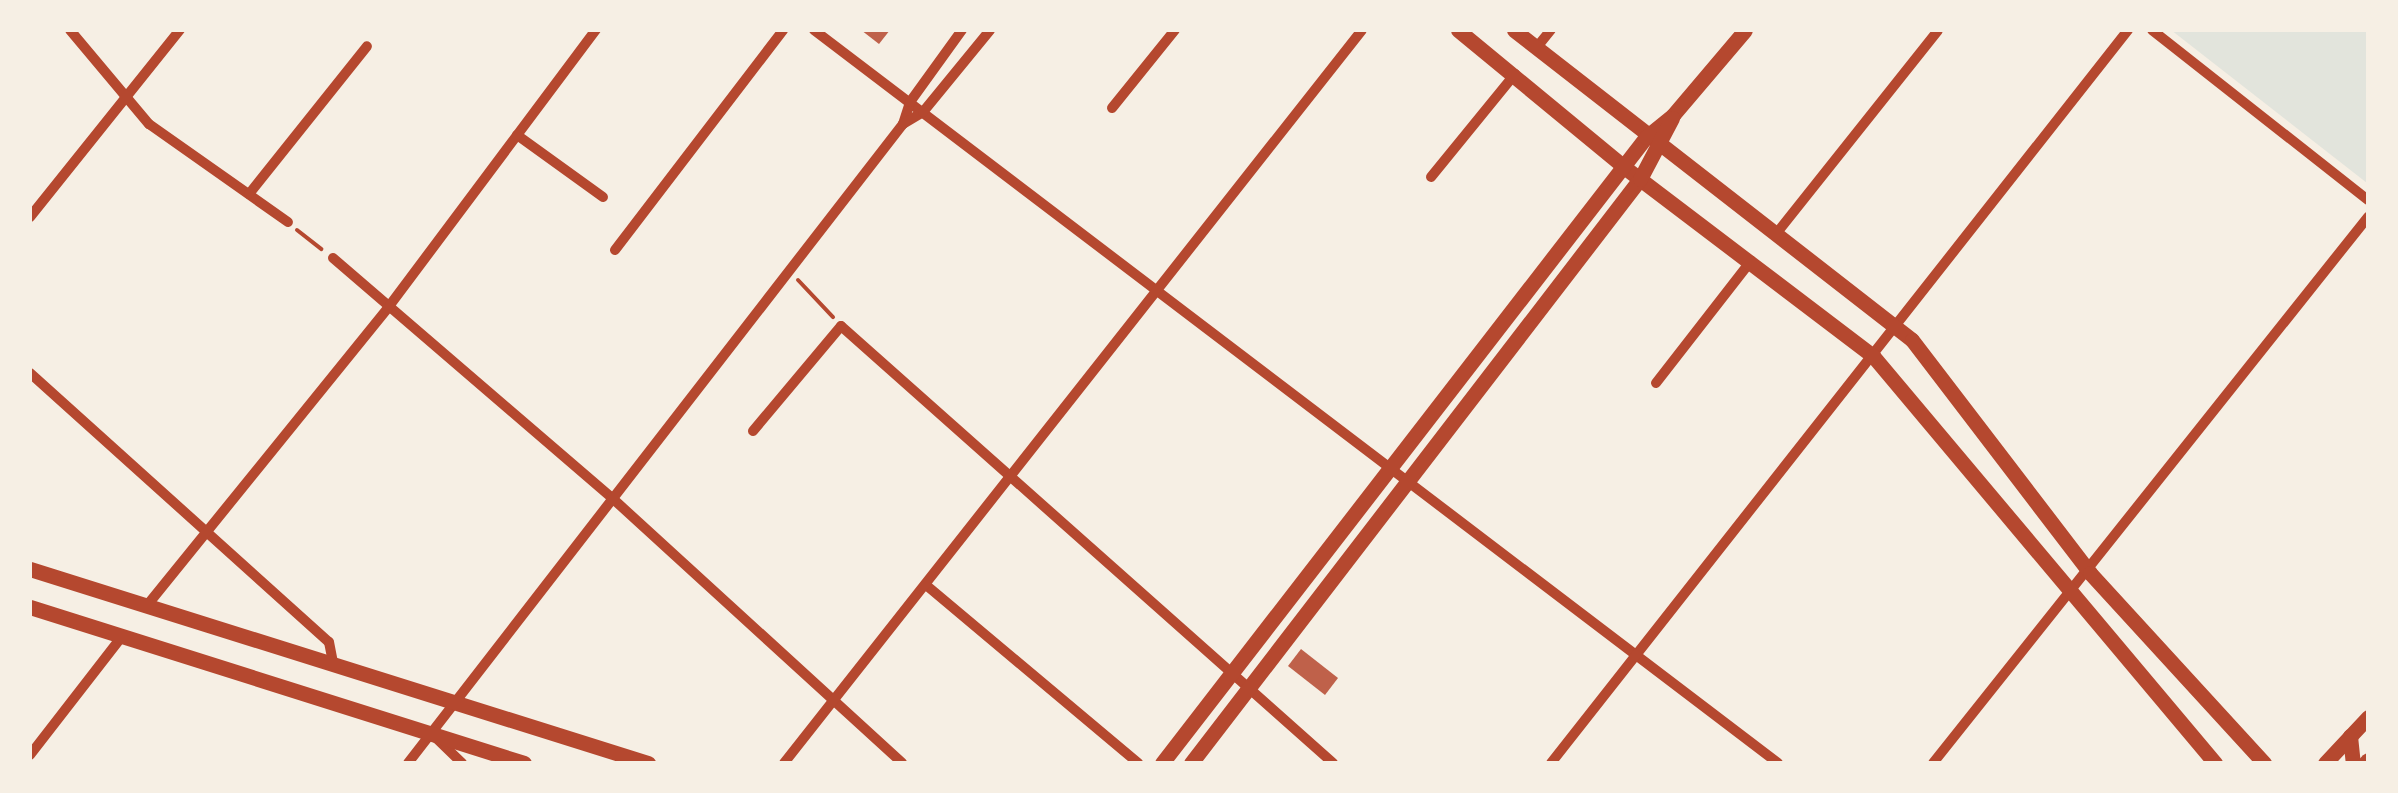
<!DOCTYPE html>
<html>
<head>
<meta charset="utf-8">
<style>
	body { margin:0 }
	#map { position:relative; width:2398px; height:793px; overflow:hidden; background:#f6efe4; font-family:"Archivo Narrow",sans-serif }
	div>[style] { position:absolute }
	.green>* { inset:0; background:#e2e4dc }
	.building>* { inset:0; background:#bf614a }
	.path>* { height:4px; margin:-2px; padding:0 2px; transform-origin:2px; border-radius:2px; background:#b5482f }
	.minor>* { height:10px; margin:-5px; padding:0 5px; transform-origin:5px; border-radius:5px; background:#b5482f }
	.secondary>* { height:15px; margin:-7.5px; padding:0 7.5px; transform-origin:7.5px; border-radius:7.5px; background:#b5482f }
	span { translate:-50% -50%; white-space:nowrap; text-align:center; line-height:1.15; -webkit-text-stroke:8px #f6efe4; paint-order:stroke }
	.frame { position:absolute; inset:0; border:32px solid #f6efe4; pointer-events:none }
</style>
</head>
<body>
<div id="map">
	<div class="green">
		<div style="clip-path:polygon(2171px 30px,2368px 30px,2367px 183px)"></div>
	</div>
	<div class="building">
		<div style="clip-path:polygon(861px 30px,890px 30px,879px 44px)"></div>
		<div style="clip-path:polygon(1301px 649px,1338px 678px,1325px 695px,1288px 666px)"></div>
	</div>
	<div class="path">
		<div style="left:297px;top:230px;width:31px;rotate:38deg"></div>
		<div style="left:798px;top:280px;width:51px;rotate:46.6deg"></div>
	</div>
	<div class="minor">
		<div style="left:70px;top:30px;width:123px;rotate:50deg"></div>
		<div style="left:149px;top:124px;width:170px;rotate:35.2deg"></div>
		<div style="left:814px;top:30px;width:1211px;rotate:37.25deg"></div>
		<div style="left:2152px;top:30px;width:275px;rotate:38.2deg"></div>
		<div style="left:1537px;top:47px;width:22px;rotate:-51deg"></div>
		<div style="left:1112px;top:108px;width:100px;rotate:-51.1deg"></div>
		<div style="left:903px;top:124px;width:23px;rotate:-72deg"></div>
		<div style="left:910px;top:102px;width:89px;rotate:-54.2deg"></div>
		<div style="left:517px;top:135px;width:106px;rotate:35.8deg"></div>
		<div style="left:1431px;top:177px;width:133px;rotate:-50.8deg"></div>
		<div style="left:249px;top:194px;width:189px;rotate:-51.4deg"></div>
		<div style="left:30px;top:217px;width:240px;rotate:-51.3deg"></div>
		<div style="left:1776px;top:234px;width:260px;rotate:-51.5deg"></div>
		<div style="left:615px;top:250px;width:277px;rotate:-52.6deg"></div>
		<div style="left:333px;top:258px;width:367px;rotate:40.7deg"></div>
		<div style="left:611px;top:497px;width:394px;rotate:42.4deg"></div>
		<div style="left:30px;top:373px;width:402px;rotate:42deg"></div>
		<div style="left:329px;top:642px;width:20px;rotate:79deg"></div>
		<div style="left:1656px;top:383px;width:155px;rotate:-52.1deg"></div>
		<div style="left:753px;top:431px;width:137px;rotate:-50deg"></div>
		<div style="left:841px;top:326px;width:658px;rotate:41.61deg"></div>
		<div style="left:926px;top:585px;width:277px;rotate:40deg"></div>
		<div style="left:149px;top:603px;width:383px;rotate:-51deg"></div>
		<div style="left:390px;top:305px;width:344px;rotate:-53.2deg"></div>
		<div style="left:434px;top:736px;width:39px;rotate:44deg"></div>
		<div style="left:30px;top:755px;width:152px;rotate:-52.2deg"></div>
		<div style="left:408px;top:763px;width:808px;rotate:-52.24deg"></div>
		<div style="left:903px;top:124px;width:23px;rotate:-31deg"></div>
		<div style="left:923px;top:112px;width:106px;rotate:-50.7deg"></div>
		<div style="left:784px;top:763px;width:933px;rotate:-51.74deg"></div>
		<div style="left:1551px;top:763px;width:933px;rotate:-51.79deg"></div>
		<div style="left:1933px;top:763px;width:698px;rotate:-51.46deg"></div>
	</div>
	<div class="secondary">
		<div style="left:1458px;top:30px;width:215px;rotate:39.5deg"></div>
		<div style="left:1624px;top:167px;width:313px;rotate:37.2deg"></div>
		<div style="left:1873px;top:356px;width:532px;rotate:49.96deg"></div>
		<div style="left:1514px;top:30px;width:504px;rotate:37.91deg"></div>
		<div style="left:1912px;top:340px;width:293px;rotate:52.6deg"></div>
		<div style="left:2090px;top:573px;width:258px;rotate:47.5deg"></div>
		<div style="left:30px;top:569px;width:648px;rotate:17.43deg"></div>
		<div style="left:30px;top:607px;width:518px;rotate:17.53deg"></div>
		<div style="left:2350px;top:736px;width:27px;rotate:84deg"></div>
		<div style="left:1162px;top:763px;width:791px;rotate:-52.29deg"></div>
		<div style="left:1646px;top:137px;width:35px;rotate:-39deg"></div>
		<div style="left:1673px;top:115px;width:111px;rotate:-49.7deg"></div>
		<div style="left:1191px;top:763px;width:737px;rotate:-52.45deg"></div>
		<div style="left:1640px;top:179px;width:69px;rotate:-62.3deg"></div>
		<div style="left:2325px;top:763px;width:63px;rotate:-46.9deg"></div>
		<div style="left:2365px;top:763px;width:4px;rotate:-45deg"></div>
	</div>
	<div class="frame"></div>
</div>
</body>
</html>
